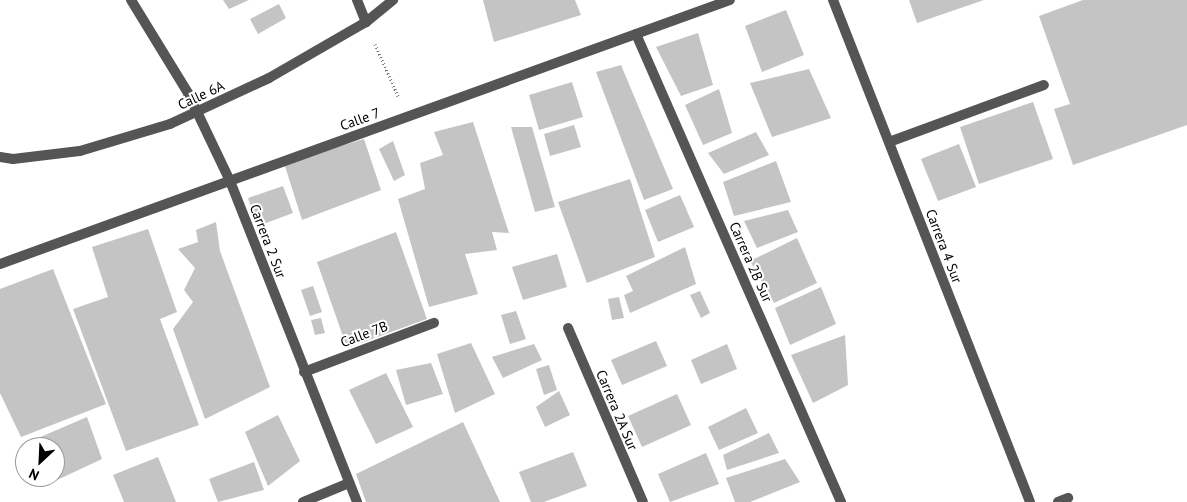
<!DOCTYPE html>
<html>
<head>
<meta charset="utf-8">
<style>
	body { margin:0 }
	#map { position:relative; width:1187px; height:502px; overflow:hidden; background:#fff; font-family:"PT Sans",sans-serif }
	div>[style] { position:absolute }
	.building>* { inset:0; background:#c4c4c4 }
	.path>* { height:3px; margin-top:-1.5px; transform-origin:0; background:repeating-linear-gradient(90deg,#777 0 1px,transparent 0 3.5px) }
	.service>* { height:10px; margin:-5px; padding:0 5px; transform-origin:5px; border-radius:5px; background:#555 }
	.minor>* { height:10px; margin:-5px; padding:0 5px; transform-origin:5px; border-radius:5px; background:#555 }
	span { translate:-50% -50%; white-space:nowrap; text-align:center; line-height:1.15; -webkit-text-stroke:4px #fff; paint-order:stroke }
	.street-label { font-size:14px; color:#000 }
	.north { position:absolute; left:15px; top:437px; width:50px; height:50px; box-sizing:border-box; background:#fff; border:1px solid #999; border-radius:50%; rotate:205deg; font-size:14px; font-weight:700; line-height:20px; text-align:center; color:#000 }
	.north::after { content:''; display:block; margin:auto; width:18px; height:22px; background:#000; clip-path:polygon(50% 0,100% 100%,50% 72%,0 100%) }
</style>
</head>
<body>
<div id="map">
	<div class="building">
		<div style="clip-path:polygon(223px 0,249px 0,229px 9px)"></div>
		<div style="clip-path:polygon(483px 0,575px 0,581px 15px,494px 42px)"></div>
		<div style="clip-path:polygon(909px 0,984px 0,917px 23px)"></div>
		<div style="clip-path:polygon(1083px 0,1187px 0,1187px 125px,1073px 165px,1054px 109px,1070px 104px,1039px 16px)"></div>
		<div style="clip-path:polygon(279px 4px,286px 18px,258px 34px,250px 19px)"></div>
		<div style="clip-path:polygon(786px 10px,804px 55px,762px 72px,745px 26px)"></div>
		<div style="clip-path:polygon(698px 33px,713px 85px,681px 96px,656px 47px)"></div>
		<div style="clip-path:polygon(621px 65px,673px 189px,644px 200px,596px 72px)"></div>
		<div style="clip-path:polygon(809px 69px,831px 118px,772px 137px,750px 83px)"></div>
		<div style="clip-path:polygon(572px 82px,583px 117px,539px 130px,529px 95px)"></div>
		<div style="clip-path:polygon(719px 89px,732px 133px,703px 145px,685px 105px)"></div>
		<div style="clip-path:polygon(1033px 102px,1053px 159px,979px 184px,960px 127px)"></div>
		<div style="clip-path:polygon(473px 122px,509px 233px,492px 232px,497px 250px,465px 254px,478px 294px,429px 307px,398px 199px,425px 189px,420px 163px,443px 155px,434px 132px)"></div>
		<div style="clip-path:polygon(574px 125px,581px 147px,550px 156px,544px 134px)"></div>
		<div style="clip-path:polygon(511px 127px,532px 127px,555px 207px,535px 212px)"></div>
		<div style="clip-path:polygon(756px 132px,769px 155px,724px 174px,708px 153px)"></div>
		<div style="clip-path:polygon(364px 139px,381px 190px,302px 220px,284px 163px)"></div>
		<div style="clip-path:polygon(393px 141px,405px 175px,394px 181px,379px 149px)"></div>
		<div style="clip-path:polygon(959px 144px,976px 187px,938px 201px,921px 159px)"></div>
		<div style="clip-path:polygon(776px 161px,791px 202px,734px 216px,723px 182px)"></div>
		<div style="clip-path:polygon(630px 179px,655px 257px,587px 283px,558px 202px)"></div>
		<div style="clip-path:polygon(283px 186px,293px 213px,258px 226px,248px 198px)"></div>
		<div style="clip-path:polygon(680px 195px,694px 227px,658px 242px,645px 210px)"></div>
		<div style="clip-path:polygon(788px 210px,798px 232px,757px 248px,744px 221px)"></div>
		<div style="clip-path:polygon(216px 222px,220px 251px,270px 387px,205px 419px,173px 329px,193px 302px,184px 290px,195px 268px,178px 249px,198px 242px,196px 230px)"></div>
		<div style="clip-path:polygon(148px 229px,177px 312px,160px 319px,199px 425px,126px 451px,73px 309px,108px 297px,92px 247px)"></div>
		<div style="clip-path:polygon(396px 232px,427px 319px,347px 348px,317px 262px)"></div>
		<div style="clip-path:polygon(797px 238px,817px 283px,774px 303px,750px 261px)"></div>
		<div style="clip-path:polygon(685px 247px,696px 284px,630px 313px,624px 295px,633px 291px,626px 276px)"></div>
		<div style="clip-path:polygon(557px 254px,567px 287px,523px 300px,512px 267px)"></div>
		<div style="clip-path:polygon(53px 269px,106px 404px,21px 437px,0 393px,0 289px)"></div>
		<div style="clip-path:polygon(313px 286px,322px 312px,310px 316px,301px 290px)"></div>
		<div style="clip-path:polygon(821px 287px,836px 324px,790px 345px,775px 308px)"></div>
		<div style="clip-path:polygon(700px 291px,710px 313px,701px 318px,690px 295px)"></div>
		<div style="clip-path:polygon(619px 297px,624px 318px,612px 320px,608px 299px)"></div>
		<div style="clip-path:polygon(516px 311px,526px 339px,510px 344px,501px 315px)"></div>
		<div style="clip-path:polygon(321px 318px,325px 333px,315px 335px,311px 320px)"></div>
		<div style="clip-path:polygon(845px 335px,848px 385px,813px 403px,791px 355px)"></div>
		<div style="clip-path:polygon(656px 341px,667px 366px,622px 385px,611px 360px)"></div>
		<div style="clip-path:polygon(471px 343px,495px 394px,455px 413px,437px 354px)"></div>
		<div style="clip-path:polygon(534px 344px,542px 360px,503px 378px,492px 357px)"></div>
		<div style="clip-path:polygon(727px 344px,737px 369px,701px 384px,691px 360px)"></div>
		<div style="clip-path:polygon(431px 363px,443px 394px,406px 405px,396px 370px)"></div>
		<div style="clip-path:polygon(549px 365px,557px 390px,544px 395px,536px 369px)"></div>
		<div style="clip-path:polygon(386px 373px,413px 427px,376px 444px,349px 390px)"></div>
		<div style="clip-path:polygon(559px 391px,570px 415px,545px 427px,536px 407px)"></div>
		<div style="clip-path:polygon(677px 394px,691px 425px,642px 447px,628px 416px)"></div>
		<div style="clip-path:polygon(746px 408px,758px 433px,719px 450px,708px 427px)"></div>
		<div style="clip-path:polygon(278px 415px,300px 461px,268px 486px,245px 432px)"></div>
		<div style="clip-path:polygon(87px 417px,102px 459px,57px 480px,55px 447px,42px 447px,38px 438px)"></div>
		<div style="clip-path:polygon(463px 422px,500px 502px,366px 502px,356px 474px)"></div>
		<div style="clip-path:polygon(769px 433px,779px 453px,727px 470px,723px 455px)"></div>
		<div style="clip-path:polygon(573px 452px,587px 486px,544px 502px,531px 502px,519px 472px)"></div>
		<div style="clip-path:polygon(706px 453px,719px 484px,670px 502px,658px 474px)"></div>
		<div style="clip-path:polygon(158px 457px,176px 502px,124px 502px,113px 475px)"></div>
		<div style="clip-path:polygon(785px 459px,800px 482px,750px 502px,735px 502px,726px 478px)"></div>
		<div style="clip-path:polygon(254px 462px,264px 490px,218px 502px,209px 479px)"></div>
	</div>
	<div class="path">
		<div style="left:375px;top:44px;width:57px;rotate:66.1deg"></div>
	</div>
	<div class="service">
		<div style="left:1058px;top:502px;width:11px;rotate:-22deg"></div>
	</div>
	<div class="minor">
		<div style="left:131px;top:0;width:109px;rotate:58.5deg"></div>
		<div style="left:188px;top:93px;width:98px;rotate:64.5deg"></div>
		<div style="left:230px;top:181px;width:345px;rotate:68.4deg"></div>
		<div style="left:357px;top:0;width:24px;rotate:68deg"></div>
		<div style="left:833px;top:0;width:539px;rotate:68.57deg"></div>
		<div style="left:636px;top:34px;width:511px;rotate:66.34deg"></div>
		<div style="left:889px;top:142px;width:165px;rotate:-20.2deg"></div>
		<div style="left:0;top:157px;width:13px;rotate:9deg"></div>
		<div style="left:13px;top:159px;width:67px;rotate:-6.8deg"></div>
		<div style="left:80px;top:151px;width:94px;rotate:-16.7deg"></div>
		<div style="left:170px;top:124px;width:109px;rotate:-24.9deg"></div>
		<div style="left:269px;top:78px;width:112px;rotate:-30deg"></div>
		<div style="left:366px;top:22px;width:35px;rotate:-39deg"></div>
		<div style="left:0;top:264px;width:776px;rotate:-19.88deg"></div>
		<div style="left:568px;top:328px;width:189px;rotate:66.7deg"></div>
		<div style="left:304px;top:372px;width:139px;rotate:-20.7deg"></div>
		<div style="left:303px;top:502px;width:50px;rotate:-22.4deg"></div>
	</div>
	<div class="street-label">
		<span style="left:201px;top:95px;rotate:-25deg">Calle 6A</span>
		<span style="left:360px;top:119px;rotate:-20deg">Calle 7</span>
		<span style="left:268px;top:241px;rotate:69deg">Carrera 2 Sur</span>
		<span style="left:944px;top:246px;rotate:69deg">Carrera 4 Sur</span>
		<span style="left:751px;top:262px;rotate:66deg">Carrera 2B Sur</span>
		<span style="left:364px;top:334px;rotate:-21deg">Calle 7B</span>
		<span style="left:617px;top:410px;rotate:67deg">Carrera 2A Sur</span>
	</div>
	<div class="north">N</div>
</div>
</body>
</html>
